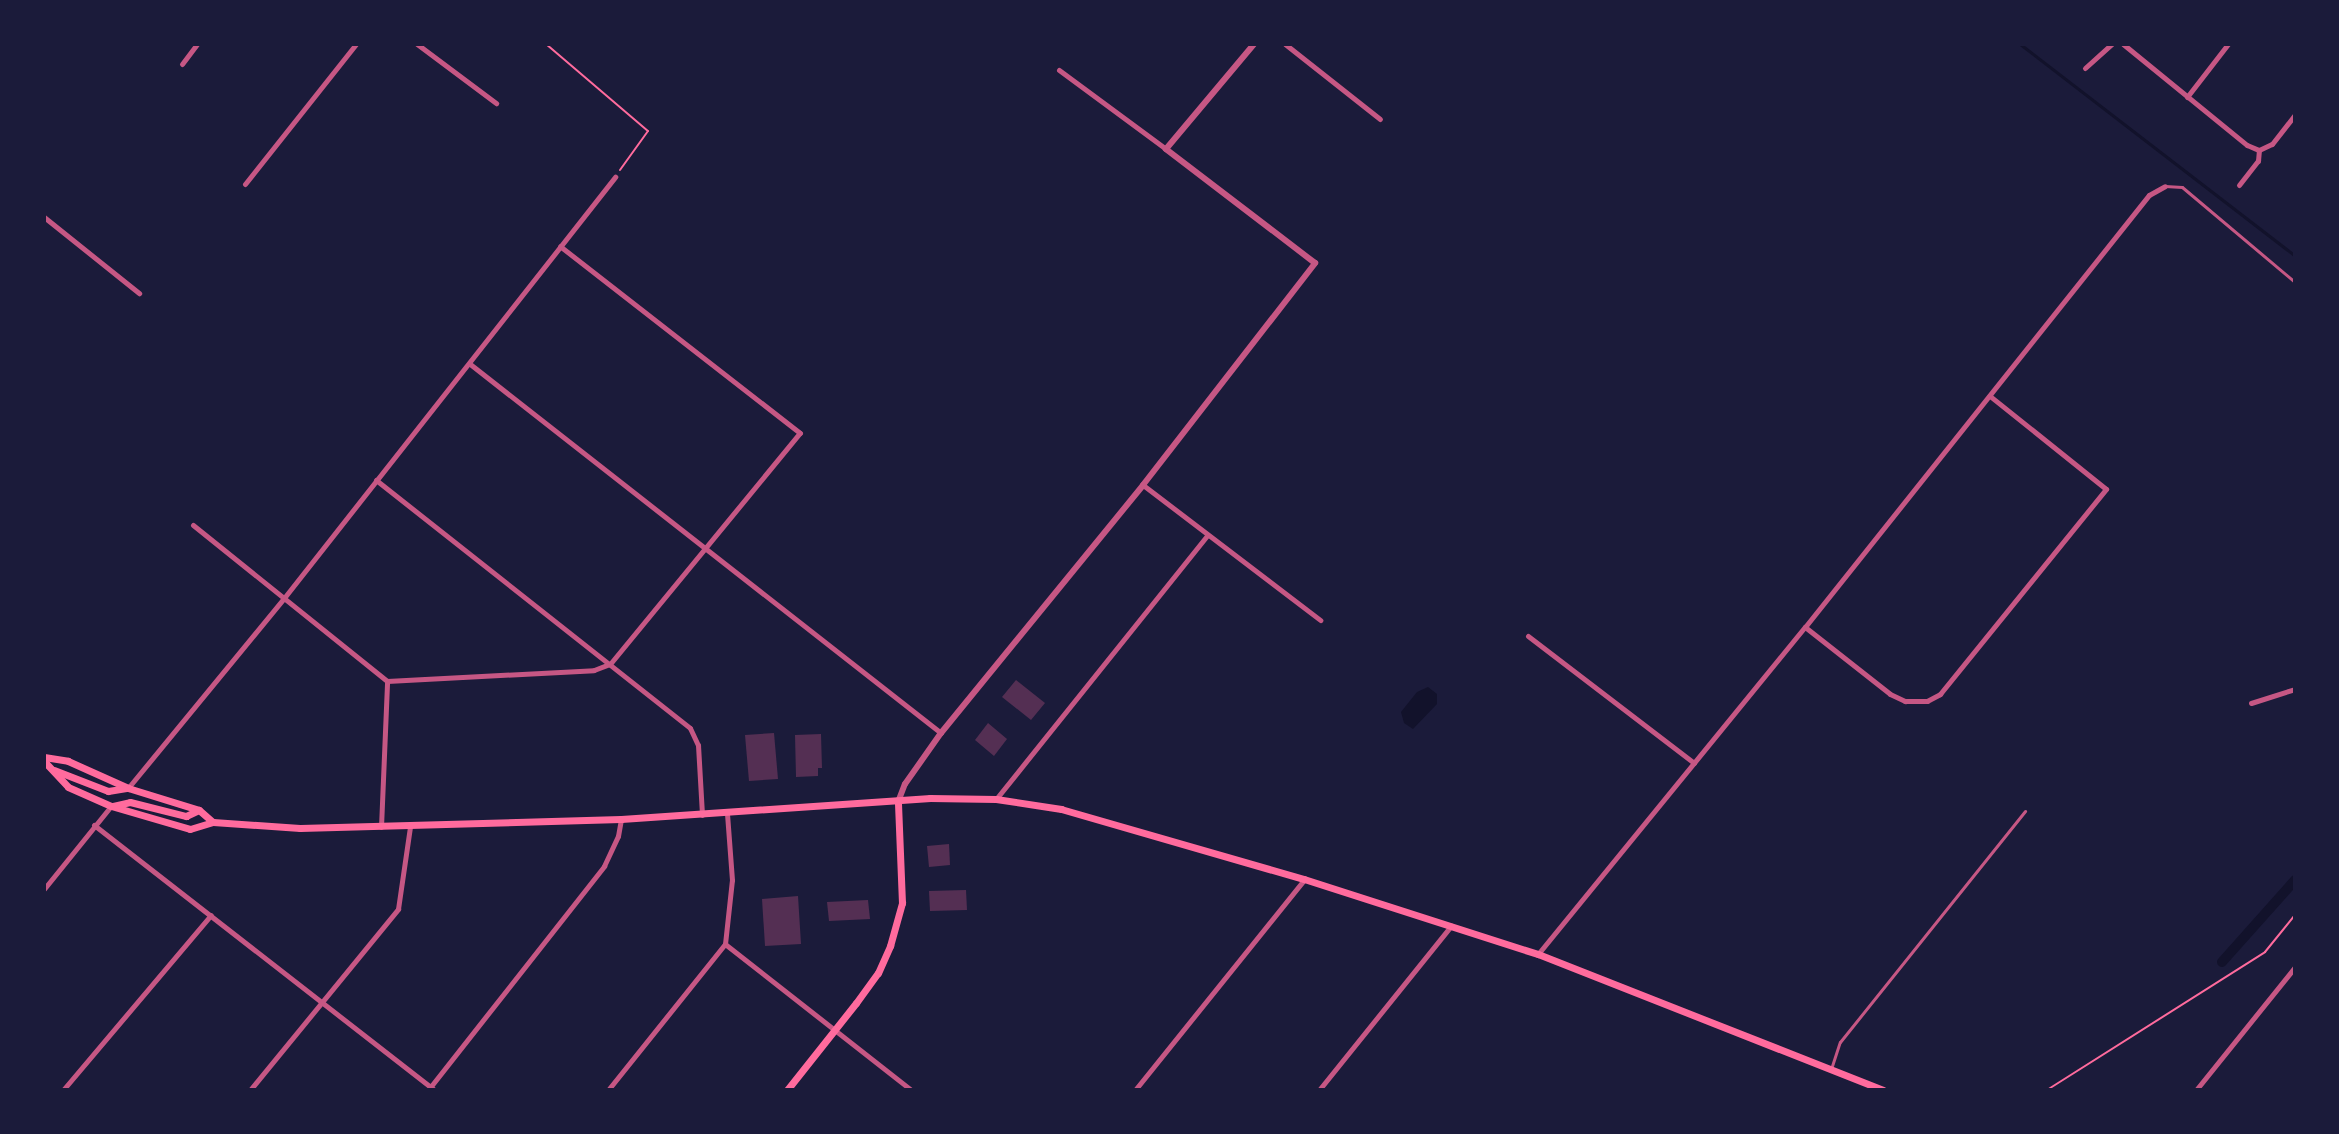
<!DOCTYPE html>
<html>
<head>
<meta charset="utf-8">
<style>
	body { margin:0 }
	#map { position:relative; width:2339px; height:1134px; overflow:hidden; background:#1b1b3a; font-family:"Open Sans",sans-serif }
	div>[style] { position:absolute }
	.water>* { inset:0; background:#12122b }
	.stream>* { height:3px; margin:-1.5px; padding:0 1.5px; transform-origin:1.5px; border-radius:1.5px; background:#12122b }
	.canal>* { height:10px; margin:-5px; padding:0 5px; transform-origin:5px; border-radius:5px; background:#12122b }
	.building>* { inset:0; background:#542f53 }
	.path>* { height:2px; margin:-1px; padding:0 1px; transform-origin:1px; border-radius:1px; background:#ff6b9d }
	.service>* { height:3px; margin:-1.5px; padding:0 1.5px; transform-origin:1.5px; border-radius:1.5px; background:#c65784 }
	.minor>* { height:5px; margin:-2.5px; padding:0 2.5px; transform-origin:2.5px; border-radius:2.5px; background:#c65784 }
	.tertiary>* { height:6px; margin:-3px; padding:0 3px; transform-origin:3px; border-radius:3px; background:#c65784 }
	.secondary>* { height:7px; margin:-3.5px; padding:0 3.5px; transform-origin:3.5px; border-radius:3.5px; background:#ff6b9d }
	span { translate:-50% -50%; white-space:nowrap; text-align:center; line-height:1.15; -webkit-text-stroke:6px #1b1b3a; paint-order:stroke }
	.frame { position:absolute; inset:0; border:46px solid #1b1b3a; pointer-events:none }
</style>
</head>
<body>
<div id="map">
	<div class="water">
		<div style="clip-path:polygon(1428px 687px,1437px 694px,1437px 704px,1413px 729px,1404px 723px,1401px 712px,1417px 692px)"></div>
	</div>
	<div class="stream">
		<div style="left:2020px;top:44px;width:347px;rotate:37.6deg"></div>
	</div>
	<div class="canal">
		<div style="left:2222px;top:962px;width:110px;rotate:-48.3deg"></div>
	</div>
	<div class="building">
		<div style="clip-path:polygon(1016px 680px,1045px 703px,1031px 720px,1002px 697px)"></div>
		<div style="clip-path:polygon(988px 723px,1007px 739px,994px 756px,975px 740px)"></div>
		<div style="clip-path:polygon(774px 733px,778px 779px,749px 781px,745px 735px)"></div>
		<div style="clip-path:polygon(821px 734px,822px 768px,818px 768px,818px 776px,796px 777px,795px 735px)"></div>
		<div style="clip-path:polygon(949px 844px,950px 865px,929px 867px,927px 846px)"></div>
		<div style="clip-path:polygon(966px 890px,967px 910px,930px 911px,929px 891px)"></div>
		<div style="clip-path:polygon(798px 896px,801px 944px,765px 946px,762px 899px)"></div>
		<div style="clip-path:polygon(868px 900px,870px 919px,829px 921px,827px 902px)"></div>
	</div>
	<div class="path">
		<div style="left:546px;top:44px;width:134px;rotate:40.5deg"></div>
		<div style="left:648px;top:131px;width:48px;rotate:125.7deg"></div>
		<div style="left:2047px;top:1090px;width:258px;rotate:-32.3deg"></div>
		<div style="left:2265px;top:952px;width:48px;rotate:-51deg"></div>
	</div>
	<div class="service">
		<div style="left:2165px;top:186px;width:17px;rotate:3deg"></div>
		<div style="left:2182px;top:187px;width:148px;rotate:40.1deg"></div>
		<div style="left:1831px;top:1069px;width:28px;rotate:-72deg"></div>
		<div style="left:1840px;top:1042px;width:296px;rotate:-51.3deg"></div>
	</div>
	<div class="minor">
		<div style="left:417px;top:44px;width:99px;rotate:36.8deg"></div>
		<div style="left:1285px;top:44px;width:121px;rotate:38.3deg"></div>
		<div style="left:2123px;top:44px;width:160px;rotate:39.2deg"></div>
		<div style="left:2247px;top:145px;width:13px;rotate:23deg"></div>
		<div style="left:182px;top:64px;width:25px;rotate:-53deg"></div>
		<div style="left:2085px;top:68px;width:36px;rotate:-42deg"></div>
		<div style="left:1059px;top:70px;width:133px;rotate:36.4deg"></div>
		<div style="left:2187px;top:97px;width:67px;rotate:-52.3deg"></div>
		<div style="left:245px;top:184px;width:179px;rotate:-51.6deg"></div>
		<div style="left:2239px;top:185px;width:31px;rotate:-52deg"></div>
		<div style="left:2258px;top:161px;width:11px;rotate:-85deg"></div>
		<div style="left:2259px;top:150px;width:14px;rotate:-25deg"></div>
		<div style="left:2272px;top:144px;width:37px;rotate:-52deg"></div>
		<div style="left:44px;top:217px;width:122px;rotate:38.7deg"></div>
		<div style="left:470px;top:364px;width:598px;rotate:38.08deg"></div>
		<div style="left:376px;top:480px;width:400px;rotate:38.3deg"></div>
		<div style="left:690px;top:728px;width:19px;rotate:65deg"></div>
		<div style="left:698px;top:745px;width:70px;rotate:86.7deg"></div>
		<div style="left:1143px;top:485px;width:223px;rotate:37.3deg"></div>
		<div style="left:193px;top:525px;width:249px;rotate:38.8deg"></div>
		<div style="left:1805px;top:627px;width:108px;rotate:38.2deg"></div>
		<div style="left:1890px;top:694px;width:17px;rotate:25deg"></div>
		<div style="left:1905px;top:701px;width:22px"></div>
		<div style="left:1927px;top:701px;width:15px;rotate:-28deg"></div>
		<div style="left:1940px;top:694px;width:264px;rotate:-51deg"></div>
		<div style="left:2106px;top:489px;width:149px;rotate:-141.3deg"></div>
		<div style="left:1528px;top:636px;width:209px;rotate:37.4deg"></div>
		<div style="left:387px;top:681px;width:207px;rotate:-3deg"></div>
		<div style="left:594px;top:670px;width:17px;rotate:-21deg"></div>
		<div style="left:610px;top:664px;width:299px;rotate:-50.6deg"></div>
		<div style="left:800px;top:433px;width:304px;rotate:-142.1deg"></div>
		<div style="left:2251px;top:703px;width:46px;rotate:-17.7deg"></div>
		<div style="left:128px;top:788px;width:246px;rotate:-50.6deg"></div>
		<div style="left:284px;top:598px;width:536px;rotate:-51.82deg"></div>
		<div style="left:996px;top:799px;width:337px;rotate:-51.3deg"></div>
		<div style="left:94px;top:825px;width:431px;rotate:37.9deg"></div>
		<div style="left:381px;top:827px;width:146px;rotate:-87.6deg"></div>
		<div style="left:44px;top:889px;width:107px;rotate:-51.1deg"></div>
		<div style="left:725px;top:944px;width:236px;rotate:38.1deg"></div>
		<div style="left:1538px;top:954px;width:422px;rotate:-50.8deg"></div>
		<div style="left:1805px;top:627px;width:552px;rotate:-51.47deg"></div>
		<div style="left:2149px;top:195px;width:18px;rotate:-29deg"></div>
		<div style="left:63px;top:1090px;width:229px;rotate:-49.8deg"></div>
		<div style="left:250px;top:1090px;width:234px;rotate:-50.7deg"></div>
		<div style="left:398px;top:909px;width:83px;rotate:-81.7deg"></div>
		<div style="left:428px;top:1090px;width:285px;rotate:-51.8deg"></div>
		<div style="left:604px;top:866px;width:33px;rotate:-65deg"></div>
		<div style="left:618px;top:836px;width:17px;rotate:-80deg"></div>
		<div style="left:608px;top:1090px;width:187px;rotate:-51.3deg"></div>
		<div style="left:725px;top:944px;width:64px;rotate:-83.8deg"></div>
		<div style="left:732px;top:880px;width:66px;rotate:-94.3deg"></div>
		<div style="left:1135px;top:1090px;width:270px;rotate:-51.2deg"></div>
		<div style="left:1319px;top:1090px;width:211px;rotate:-51.2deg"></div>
		<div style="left:2196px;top:1090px;width:158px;rotate:-51.2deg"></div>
	</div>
	<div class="tertiary">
		<div style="left:898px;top:802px;width:19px;rotate:-69deg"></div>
		<div style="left:905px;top:784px;width:62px;rotate:-54.8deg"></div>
		<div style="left:941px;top:733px;width:320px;rotate:-50.8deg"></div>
		<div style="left:1143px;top:485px;width:281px;rotate:-52.2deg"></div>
		<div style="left:1315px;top:263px;width:188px;rotate:-142.6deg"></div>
		<div style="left:1166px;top:149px;width:137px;rotate:-50deg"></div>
	</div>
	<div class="secondary">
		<div style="left:44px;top:757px;width:24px;rotate:9deg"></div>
		<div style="left:68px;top:761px;width:66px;rotate:24.2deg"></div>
		<div style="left:128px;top:788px;width:74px;rotate:17.2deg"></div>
		<div style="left:199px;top:810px;width:18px;rotate:41deg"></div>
		<div style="left:44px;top:761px;width:35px;rotate:47deg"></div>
		<div style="left:68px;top:787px;width:47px;rotate:23.8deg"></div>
		<div style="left:111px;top:806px;width:82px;rotate:16.2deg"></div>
		<div style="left:190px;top:829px;width:24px;rotate:-17deg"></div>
		<div style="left:213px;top:822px;width:87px;rotate:3.9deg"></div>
		<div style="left:300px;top:828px;width:321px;rotate:-1.6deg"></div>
		<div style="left:621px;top:819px;width:310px;rotate:-3.9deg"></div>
		<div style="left:930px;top:798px;width:66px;rotate:0.9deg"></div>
		<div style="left:996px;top:799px;width:66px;rotate:8.7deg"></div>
		<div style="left:1061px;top:809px;width:253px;rotate:16.1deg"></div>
		<div style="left:1304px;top:879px;width:246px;rotate:17.8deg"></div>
		<div style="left:1538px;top:954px;width:371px;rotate:21.5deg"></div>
		<div style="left:54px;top:770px;width:58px;rotate:21.3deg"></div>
		<div style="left:108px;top:791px;width:20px;rotate:-9deg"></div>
		<div style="left:113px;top:806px;width:17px;rotate:-13deg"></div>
		<div style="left:130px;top:802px;width:58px;rotate:14deg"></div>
		<div style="left:186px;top:816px;width:14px;rotate:-25deg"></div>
		<div style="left:787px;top:1090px;width:111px;rotate:-51.6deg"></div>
		<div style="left:856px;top:1003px;width:37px;rotate:-54deg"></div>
		<div style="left:878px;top:973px;width:30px;rotate:-66deg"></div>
		<div style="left:890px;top:946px;width:45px;rotate:-74.4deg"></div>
		<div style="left:902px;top:903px;width:101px;rotate:-92.3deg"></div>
	</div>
	<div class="frame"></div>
</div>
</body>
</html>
